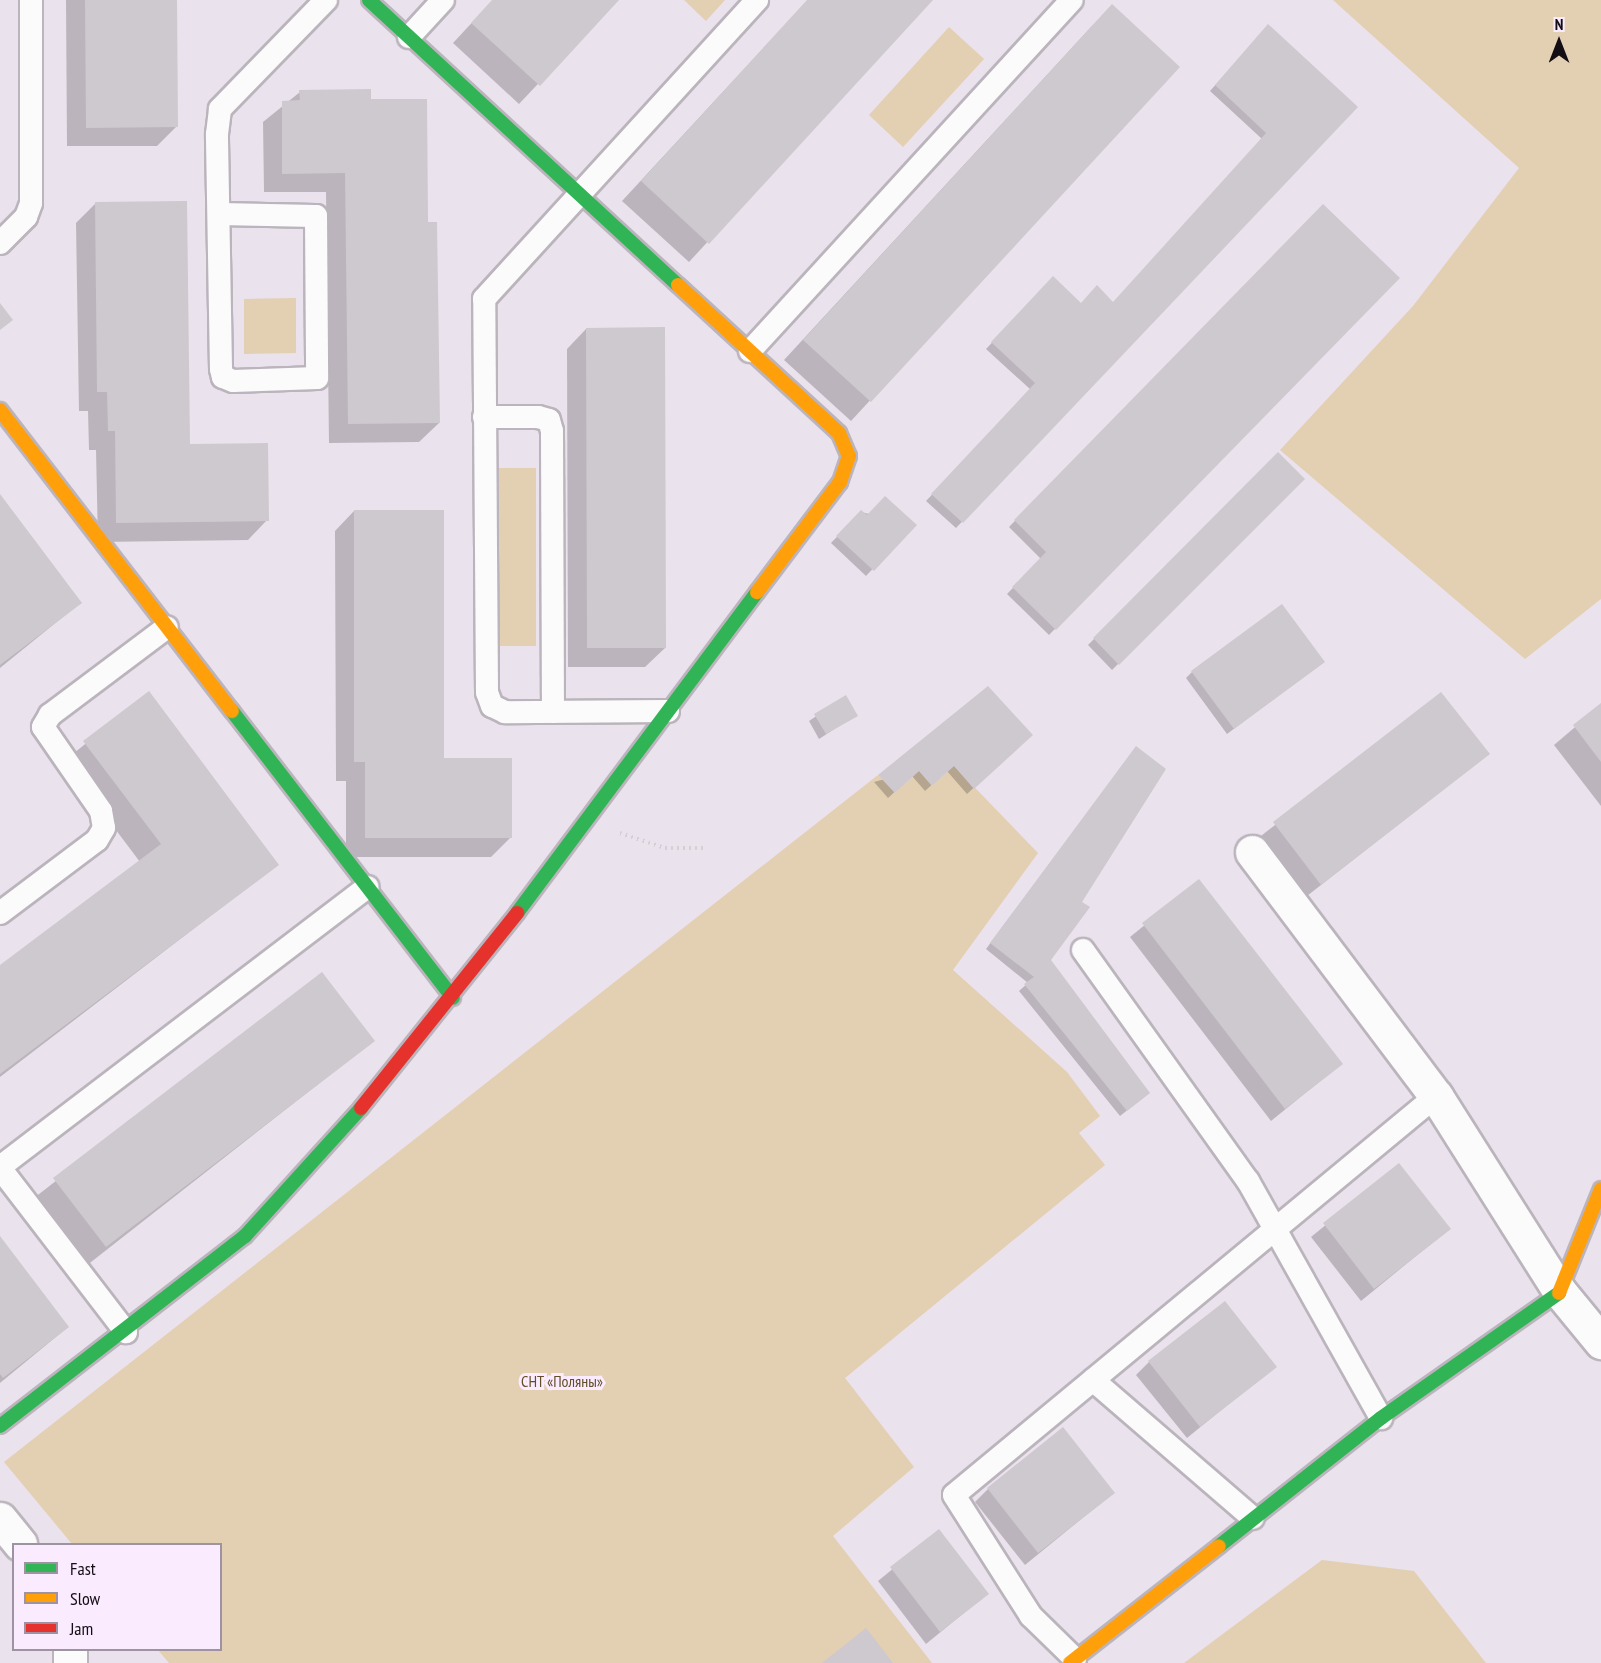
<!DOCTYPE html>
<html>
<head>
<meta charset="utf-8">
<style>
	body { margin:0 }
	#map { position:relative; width:1601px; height:1663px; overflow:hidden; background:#eae2ec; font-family:"PT Sans Narrow",sans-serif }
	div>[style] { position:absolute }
	.green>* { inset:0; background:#e3cfb2 }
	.shadow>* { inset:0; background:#0003 }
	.building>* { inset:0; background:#cec8cf }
	.path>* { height:4px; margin-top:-2px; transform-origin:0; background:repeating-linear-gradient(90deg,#d2d0d2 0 1.5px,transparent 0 6px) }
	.roads { filter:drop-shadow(2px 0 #bbb4bc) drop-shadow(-2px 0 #bbb4bc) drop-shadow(0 2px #bbb4bc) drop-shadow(0 -2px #bbb4bc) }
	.lane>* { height:22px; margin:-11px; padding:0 11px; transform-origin:11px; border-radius:11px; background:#fcfbfc }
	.street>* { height:33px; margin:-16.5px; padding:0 16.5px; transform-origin:16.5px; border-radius:16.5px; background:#fcfbfc }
	.fast>* { height:14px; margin:-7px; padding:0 7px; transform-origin:7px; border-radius:7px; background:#30b455 }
	.slow>* { height:14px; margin:-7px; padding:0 7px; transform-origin:7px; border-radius:7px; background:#ff9f0a }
	.jam>* { height:14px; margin:-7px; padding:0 7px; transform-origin:7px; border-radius:7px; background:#e5322d }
	span { translate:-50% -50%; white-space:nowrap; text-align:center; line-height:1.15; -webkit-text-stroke:6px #fbebfe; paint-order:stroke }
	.park-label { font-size:16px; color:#614e26 }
	.legend { position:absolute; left:12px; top:1543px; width:210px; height:108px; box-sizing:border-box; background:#fbebfe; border:2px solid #9e93a0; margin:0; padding:8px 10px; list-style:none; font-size:18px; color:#130e14 }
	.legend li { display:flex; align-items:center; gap:12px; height:30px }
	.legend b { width:30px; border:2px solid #9e93a0 }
	.north { position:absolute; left:1529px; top:12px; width:60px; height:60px; -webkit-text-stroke:4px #fbebfe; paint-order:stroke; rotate:0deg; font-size:16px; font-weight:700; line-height:24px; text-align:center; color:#130e14 }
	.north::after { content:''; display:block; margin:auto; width:21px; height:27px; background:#130e14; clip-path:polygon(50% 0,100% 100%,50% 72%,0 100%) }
</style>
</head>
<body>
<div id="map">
	<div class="green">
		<div style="clip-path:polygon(684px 0,725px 0,706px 21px)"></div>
		<div style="clip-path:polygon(1333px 0,1601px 0,1601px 599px,1525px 659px,1280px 450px,1413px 306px,1519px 168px)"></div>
		<div style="clip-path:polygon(949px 27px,984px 59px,903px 147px,869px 115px)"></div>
		<div style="clip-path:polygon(296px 298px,296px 353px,244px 354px,244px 299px)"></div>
		<div style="clip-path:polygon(499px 468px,536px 468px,536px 646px,499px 646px)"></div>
		<div style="clip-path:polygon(954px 766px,1038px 853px,953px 970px,1067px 1072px,1100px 1116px,1079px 1133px,1105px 1165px,845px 1378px,914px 1467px,833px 1536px,932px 1663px,169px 1663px,158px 1650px,220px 1650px,220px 1544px,72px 1544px,4px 1462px,878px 775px,895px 793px,919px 771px,932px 786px)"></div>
		<div style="clip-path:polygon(1322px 1560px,1414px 1571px,1486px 1663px,1184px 1663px)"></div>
	</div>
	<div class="shadow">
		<div style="clip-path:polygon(66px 0,175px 0,177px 126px,157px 146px,67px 146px)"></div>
		<div style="clip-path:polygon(493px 0,617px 0,519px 104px,453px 43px)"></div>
		<div style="clip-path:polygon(808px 0,931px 0,689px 262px,622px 201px)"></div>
		<div style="clip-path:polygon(1093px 25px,1178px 67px,851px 421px,784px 360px)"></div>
		<div style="clip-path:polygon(1263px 32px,1356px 107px,956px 528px,926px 501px,1031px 390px,986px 349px,1053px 278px,1080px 305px,1113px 303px,1262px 139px,1210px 91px)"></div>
		<div style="clip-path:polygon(300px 92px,427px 223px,439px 423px,419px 442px,329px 443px,326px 192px,264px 192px,263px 122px)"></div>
		<div style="clip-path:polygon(96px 203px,189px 446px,267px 520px,248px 540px,98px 542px,96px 450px,89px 450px,88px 411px,79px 411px,76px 223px)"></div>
		<div style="clip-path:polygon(1323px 206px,1397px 278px,1049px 635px,1007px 594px,1041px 559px,1009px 527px)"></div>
		<div style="clip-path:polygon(586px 329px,665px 648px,645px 667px,568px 667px,567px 349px)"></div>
		<div style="clip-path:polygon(1278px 454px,1302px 479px,1112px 670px,1088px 645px)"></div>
		<div style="clip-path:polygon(0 497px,80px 603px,0 668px)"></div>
		<div style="clip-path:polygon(354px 511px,443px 760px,511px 837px,491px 857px,346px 857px,346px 781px,336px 781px,335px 531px)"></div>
		<div style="clip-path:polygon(861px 512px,914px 525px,866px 576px,831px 543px)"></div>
		<div style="clip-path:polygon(1323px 662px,1227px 734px,1186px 678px,1192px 672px)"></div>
		<div style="clip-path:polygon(149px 693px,277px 865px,0 1077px,0 967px,140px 862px,64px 761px)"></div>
		<div style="clip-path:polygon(1441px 694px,1488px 754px,1307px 896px,1261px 836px)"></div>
		<div style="clip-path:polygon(845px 697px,856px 715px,819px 739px,809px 721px)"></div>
		<div style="clip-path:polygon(1601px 705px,1601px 806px,1554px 745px)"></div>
		<div style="clip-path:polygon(1024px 741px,967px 794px,947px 771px,925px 791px,912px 776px,888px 798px,874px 782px)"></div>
		<div style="clip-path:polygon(1136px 748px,1080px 902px,1049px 960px,1149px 1093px,1120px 1116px,1019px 991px,1028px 983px,986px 949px)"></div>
		<div style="clip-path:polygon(1199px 881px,1341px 1064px,1271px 1121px,1130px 937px)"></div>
		<div style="clip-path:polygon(321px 974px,373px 1041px,86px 1266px,34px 1198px)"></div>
		<div style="clip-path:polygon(1399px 1165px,1449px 1229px,1361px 1301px,1311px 1237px)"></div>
		<div style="clip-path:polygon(0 1239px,68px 1327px,0 1383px)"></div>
		<div style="clip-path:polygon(1149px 1362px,1275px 1366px,1187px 1438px,1136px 1375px)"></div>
		<div style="clip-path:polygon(988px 1489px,1113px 1493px,1025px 1565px,975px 1502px)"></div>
		<div style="clip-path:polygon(939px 1531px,987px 1594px,926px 1644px,878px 1581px)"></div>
	</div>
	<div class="building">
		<div style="clip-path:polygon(85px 0,177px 0,178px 127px,86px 128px)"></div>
		<div style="clip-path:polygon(492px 0,619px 0,540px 86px,471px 23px)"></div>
		<div style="clip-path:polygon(807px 0,933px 0,709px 244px,641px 181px)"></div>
		<div style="clip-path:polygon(1112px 4px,1180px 67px,871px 402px,803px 340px)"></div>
		<div style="clip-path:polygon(1268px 24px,1358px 107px,963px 523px,931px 494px,1035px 383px,991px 342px,1053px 276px,1081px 303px,1097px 285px,1113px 302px,1266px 133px,1215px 85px)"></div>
		<div style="clip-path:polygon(371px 89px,371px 99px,427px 99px,428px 222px,437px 222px,440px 423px,348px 424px,345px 173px,282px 174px,282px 101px,300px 100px,299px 90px)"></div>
		<div style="clip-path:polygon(187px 201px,190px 444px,268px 443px,269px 521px,116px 523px,115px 431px,108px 431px,107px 392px,97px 392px,95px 202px)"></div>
		<div style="clip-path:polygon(1323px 204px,1400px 278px,1056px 630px,1012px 587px,1046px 552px,1014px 520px)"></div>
		<div style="clip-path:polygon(0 303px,13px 320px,0 330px)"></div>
		<div style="clip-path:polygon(665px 327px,666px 648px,587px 648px,586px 328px)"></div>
		<div style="clip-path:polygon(1278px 452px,1305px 479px,1119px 665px,1093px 638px)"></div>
		<div style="clip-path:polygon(0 494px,82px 603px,0 665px)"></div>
		<div style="clip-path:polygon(885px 496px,917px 525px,874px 571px,836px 536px,861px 510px,867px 515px)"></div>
		<div style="clip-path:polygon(354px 510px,444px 510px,444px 758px,512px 758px,512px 838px,365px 838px,365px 762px,354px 762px)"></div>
		<div style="clip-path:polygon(1282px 604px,1325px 662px,1234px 729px,1191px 671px)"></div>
		<div style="clip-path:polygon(988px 686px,1033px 735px,974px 789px,954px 766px,932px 786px,919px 771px,895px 793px,878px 775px)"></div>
		<div style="clip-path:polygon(149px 691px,279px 865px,0 1074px,0 965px,161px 844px,83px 741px)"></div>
		<div style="clip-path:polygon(1441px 692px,1490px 754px,1321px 885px,1273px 822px)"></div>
		<div style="clip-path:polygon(846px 695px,858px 716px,826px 734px,814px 714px)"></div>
		<div style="clip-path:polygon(1601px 703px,1601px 762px,1573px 725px)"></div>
		<div style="clip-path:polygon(1136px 746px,1166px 769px,1082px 902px,1090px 907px,1051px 960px,1150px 1093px,1127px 1111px,1024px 984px,1034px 977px,990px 943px)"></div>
		<div style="clip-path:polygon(1199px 879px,1343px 1064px,1285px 1109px,1142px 923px)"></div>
		<div style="clip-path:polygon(322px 972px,375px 1041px,106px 1247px,53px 1178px)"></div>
		<div style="clip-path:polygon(1399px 1163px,1451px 1229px,1374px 1289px,1323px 1223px)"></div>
		<div style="clip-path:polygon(0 1236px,69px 1327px,3px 1378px,0 1374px)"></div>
		<div style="clip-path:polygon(1225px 1301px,1277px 1367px,1200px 1427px,1148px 1361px)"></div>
		<div style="clip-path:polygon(1063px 1427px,1115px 1493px,1038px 1553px,987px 1488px)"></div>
		<div style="clip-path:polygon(939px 1529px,989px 1594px,940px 1632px,890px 1567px)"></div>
		<div style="clip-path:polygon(866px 1628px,893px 1663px,822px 1663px)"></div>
	</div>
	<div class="path">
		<div style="left:620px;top:833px;width:47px;rotate:18.4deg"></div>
		<div style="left:665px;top:848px;width:39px"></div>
	</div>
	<div class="roads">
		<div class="lane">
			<div style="left:409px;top:37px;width:50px;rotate:-47.4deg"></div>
			<div style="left:219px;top:214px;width:97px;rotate:1.2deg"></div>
			<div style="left:316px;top:216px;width:162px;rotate:89.6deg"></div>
			<div style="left:317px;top:378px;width:84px;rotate:178deg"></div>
			<div style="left:233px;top:381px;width:11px;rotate:-158deg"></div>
			<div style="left:223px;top:377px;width:8px;rotate:-104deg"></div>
			<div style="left:221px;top:369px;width:235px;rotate:-91deg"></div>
			<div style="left:217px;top:134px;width:25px;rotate:-83deg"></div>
			<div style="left:220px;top:109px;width:152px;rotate:-45.8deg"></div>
			<div style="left:0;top:243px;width:37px;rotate:-45deg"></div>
			<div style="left:26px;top:217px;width:15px;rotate:-70deg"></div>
			<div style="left:31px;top:203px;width:203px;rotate:-90deg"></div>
			<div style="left:750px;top:351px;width:476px;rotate:-47.5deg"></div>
			<div style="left:484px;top:417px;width:54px"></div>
			<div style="left:538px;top:417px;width:11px;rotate:15deg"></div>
			<div style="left:549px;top:420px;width:11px;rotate:75deg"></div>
			<div style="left:552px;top:431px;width:281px;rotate:89.8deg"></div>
			<div style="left:668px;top:711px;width:163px;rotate:179.6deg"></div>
			<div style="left:505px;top:712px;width:14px;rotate:-155deg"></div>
			<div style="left:492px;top:706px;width:15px;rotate:-110deg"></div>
			<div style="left:487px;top:692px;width:393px;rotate:-90.4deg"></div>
			<div style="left:484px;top:299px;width:405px;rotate:-47.6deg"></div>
			<div style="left:0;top:913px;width:121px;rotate:-37deg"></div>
			<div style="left:97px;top:840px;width:14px;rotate:-60deg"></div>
			<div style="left:104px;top:828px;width:17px;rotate:-100deg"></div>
			<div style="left:101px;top:811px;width:102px;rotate:-124.6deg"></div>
			<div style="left:43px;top:727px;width:14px;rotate:-60deg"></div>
			<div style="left:50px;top:715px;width:146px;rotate:-36.9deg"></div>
			<div style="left:1083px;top:950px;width:284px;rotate:54.5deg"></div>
			<div style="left:1248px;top:1181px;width:272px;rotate:60.7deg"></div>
			<div style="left:0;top:1167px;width:462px;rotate:-37.3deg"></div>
			<div style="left:0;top:1168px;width:207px;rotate:52.5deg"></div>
			<div style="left:1093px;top:1380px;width:211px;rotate:40.8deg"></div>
			<div style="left:1075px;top:1659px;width:62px;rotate:-135.7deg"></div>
			<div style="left:1031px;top:1616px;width:143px;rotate:-122.5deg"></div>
			<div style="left:954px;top:1495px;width:626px;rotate:-39.62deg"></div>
		</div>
		<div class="street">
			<div style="left:1252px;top:852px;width:306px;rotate:53deg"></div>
			<div style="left:1436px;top:1096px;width:232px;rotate:57.7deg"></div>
			<div style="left:1560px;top:1292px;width:65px;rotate:50.6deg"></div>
			<div style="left:0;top:1519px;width:32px;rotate:51deg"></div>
			<div style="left:70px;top:1663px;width:13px;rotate:-90deg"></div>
		</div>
		<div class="fast">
			<div style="left:369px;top:0;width:420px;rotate:42.7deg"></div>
			<div style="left:232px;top:711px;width:362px;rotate:52.4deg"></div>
			<div style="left:517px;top:913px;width:401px;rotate:-53.2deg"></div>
			<div style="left:0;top:1426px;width:310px;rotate:-37.8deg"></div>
			<div style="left:245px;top:1236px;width:173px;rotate:-47.8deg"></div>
			<div style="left:1219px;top:1546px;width:206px;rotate:-38.3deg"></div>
			<div style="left:1381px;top:1418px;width:218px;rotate:-35.1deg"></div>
		</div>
		<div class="slow">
			<div style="left:678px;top:285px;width:219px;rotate:42.6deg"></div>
			<div style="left:839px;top:433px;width:25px;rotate:67deg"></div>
			<div style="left:849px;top:456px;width:28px;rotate:109deg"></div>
			<div style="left:840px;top:482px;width:138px;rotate:127deg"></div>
			<div style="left:0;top:410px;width:380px;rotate:52.4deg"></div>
			<div style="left:1559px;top:1293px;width:112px;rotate:-68deg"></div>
			<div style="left:1070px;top:1663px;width:189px;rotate:-38.1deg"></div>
		</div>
		<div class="jam">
			<div style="left:361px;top:1108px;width:250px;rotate:-51.3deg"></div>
		</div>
	</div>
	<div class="park-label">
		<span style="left:562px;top:1381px">СНТ «Поляны»</span>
	</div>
	<ul class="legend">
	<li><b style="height:8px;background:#30b455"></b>Fast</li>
	<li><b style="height:8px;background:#ff9f0a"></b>Slow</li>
	<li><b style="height:8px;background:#e5322d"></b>Jam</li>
	</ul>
	<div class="north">N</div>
</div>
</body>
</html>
